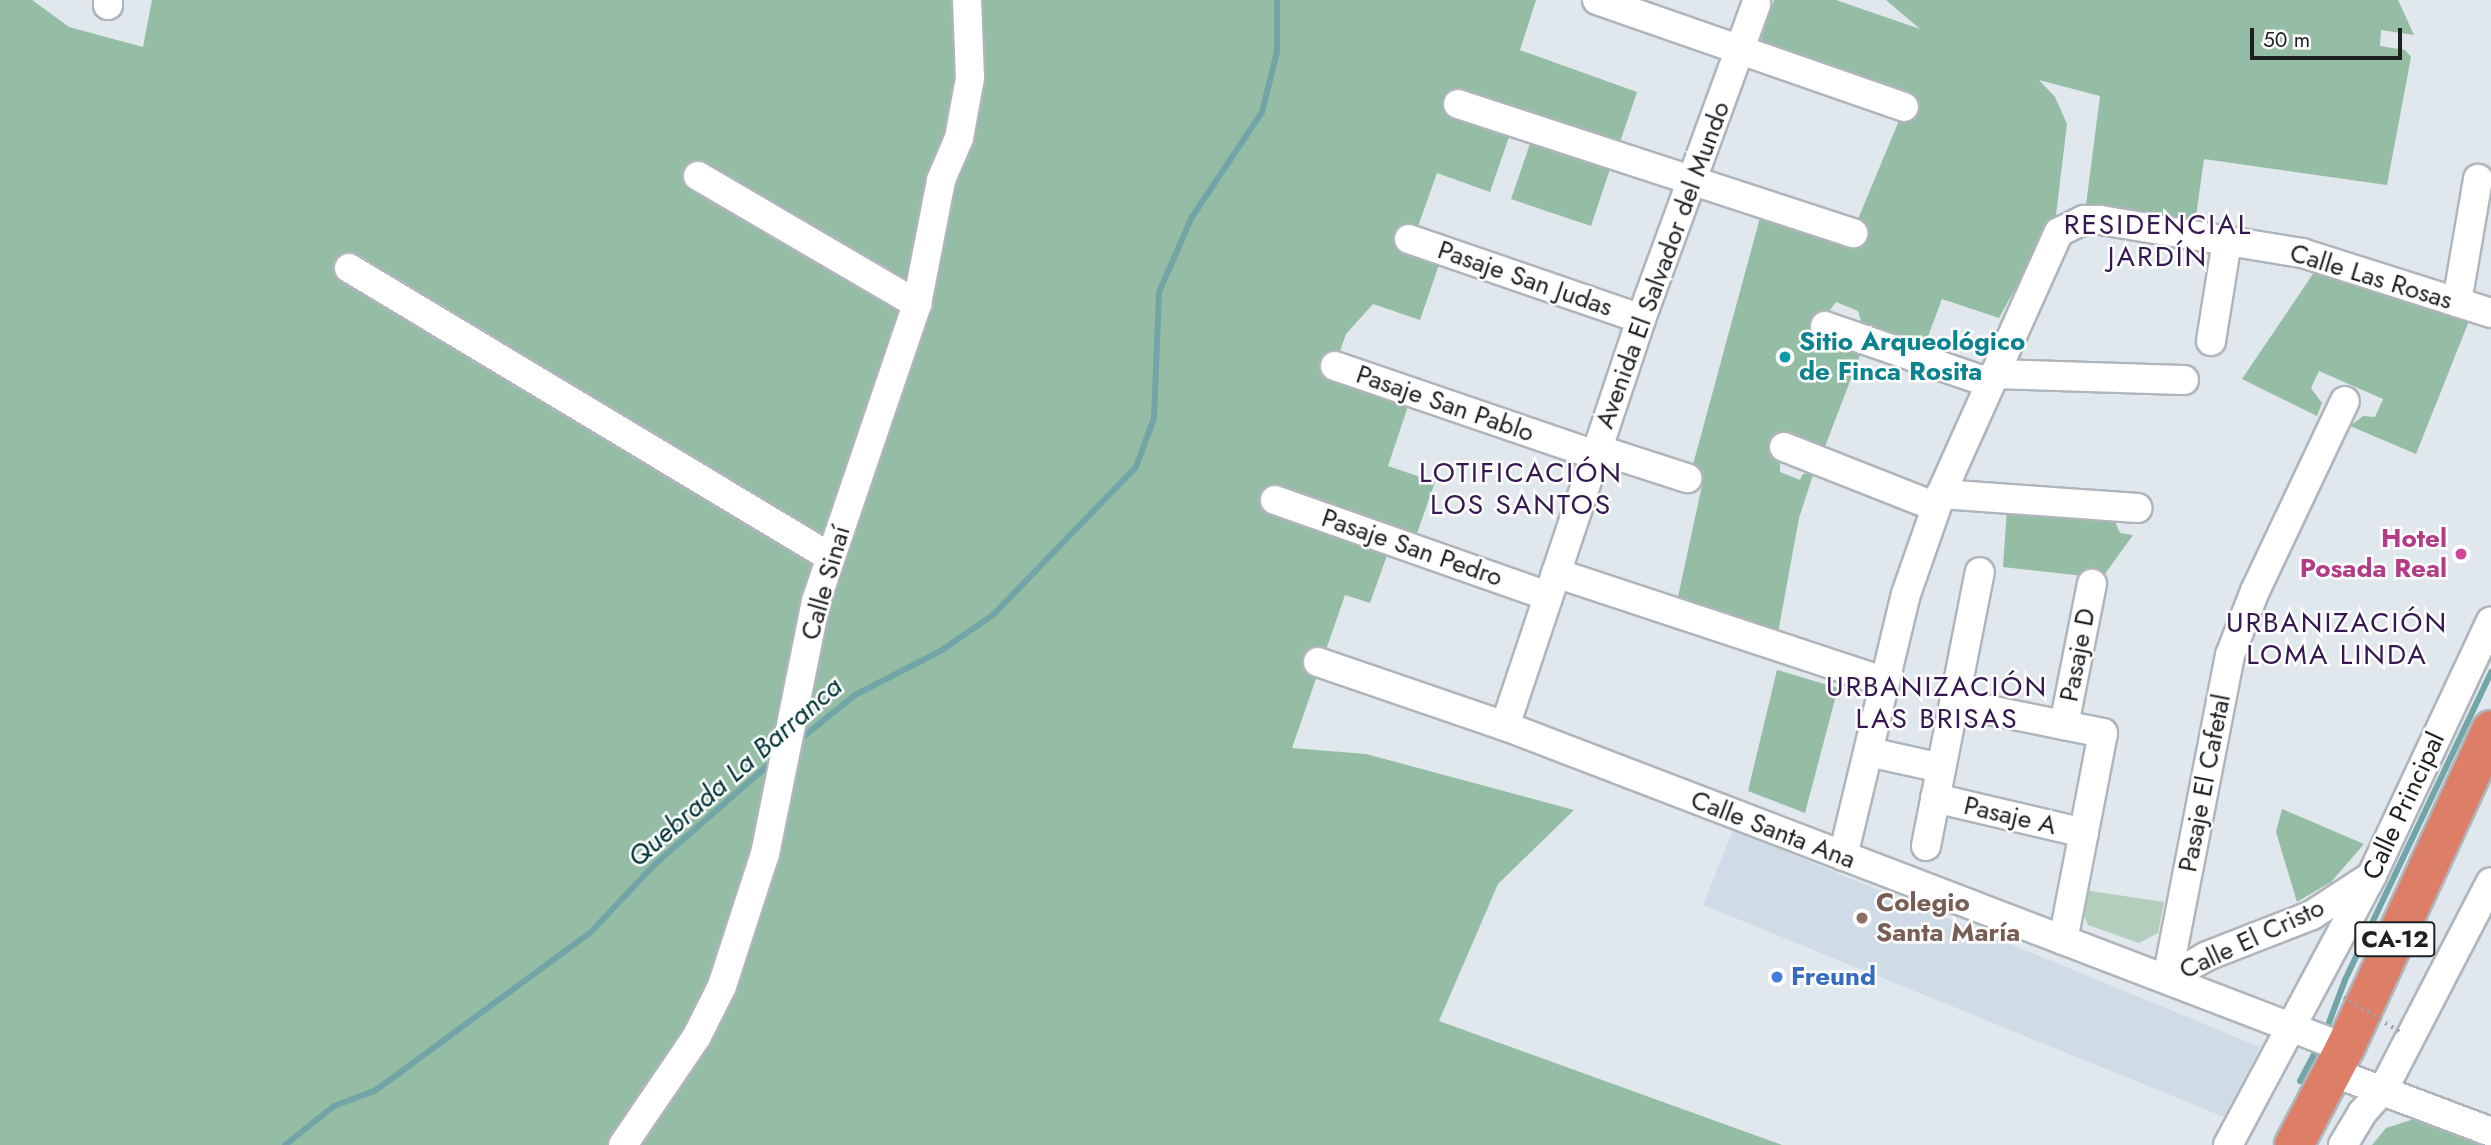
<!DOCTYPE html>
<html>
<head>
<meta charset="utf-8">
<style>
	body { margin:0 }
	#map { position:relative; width:2491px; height:1145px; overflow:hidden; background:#e0e7ed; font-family:Jost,sans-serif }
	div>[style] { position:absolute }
	.built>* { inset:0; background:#cfdce8 }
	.green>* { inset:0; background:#b3cebd }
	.forest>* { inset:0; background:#95bca4 }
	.stream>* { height:6px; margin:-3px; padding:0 3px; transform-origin:3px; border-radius:3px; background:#72a5a8 }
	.roads { filter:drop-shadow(2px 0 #aeb5bb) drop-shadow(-2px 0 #aeb5bb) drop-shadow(0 2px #aeb5bb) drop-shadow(0 -2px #aeb5bb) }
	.minor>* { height:28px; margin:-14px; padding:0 14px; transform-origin:14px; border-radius:14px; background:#fff }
	.highway>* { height:38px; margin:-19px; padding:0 19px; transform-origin:19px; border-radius:19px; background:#dd7e67 }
	.path-bridge>* { height:3.5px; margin-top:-1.75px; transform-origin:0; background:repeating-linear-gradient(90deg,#9fa4a8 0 2px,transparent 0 7px) }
	.dots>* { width:19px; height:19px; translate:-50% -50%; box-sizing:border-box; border:4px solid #fff; border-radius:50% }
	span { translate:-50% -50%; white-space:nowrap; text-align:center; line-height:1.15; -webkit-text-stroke:5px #fff; paint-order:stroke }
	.shield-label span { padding:2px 5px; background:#fff; border:2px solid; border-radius:5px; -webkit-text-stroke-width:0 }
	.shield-label { font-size:24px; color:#1e2022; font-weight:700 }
	.street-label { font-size:26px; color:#1e2022 }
	.culture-label { font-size:26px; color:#0d838f; font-weight:700 }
	.left { translate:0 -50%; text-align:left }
	.hotel-label { font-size:26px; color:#b23c85; font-weight:700 }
	.right { translate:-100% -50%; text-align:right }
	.education-label { font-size:26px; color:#785e54; font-weight:700 }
	.shop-label { font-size:26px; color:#366cbe; font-weight:700 }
	.neighbourhood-label { font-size:28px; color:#351850; letter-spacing:2px }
	.water-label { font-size:28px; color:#003335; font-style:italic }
	.scale { position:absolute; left:2250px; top:28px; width:152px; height:32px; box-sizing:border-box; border:4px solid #1e2022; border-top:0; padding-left:9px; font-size:21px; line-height:24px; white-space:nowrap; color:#1e2022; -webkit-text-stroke:5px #fff; paint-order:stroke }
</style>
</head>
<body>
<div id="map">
	<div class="built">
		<div style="clip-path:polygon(1733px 830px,2260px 1047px,2224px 1117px,1703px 905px)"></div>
	</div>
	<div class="green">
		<div style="clip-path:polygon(2084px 890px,2164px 902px,2158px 933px,2139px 943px,2088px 925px,2082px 912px)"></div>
	</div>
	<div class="forest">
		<div style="clip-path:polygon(0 0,32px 0,69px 27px,143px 47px,152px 0,1536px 0,1520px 50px,1637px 92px,1619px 145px,1511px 131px,1490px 192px,1437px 173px,1416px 232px,1441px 259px,1420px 320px,1373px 304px,1346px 334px,1332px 374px,1410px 400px,1388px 466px,1435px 482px,1415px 539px,1390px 547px,1370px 603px,1345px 595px,1292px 748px,1366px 754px,1574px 810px,1498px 884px,1439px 1021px,1782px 1145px,0 1145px)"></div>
		<div style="clip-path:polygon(1774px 0,1836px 0,1920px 29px,1886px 0,2398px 0,2414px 35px,2381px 30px,2380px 46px,2405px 50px,2411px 57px,2387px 185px,2204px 159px,2195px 223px,2086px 205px,2100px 96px,2039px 80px,2055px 97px,2067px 124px,2056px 215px,1999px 318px,1942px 299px,1924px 347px,1862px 324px,1858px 311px,1836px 302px,1830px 310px,1821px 311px,1814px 333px,1862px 350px,1824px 449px,1781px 432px,1771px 456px,1780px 462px,1780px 472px,1800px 480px,1803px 474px,1814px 472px,1799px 518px,1778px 633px,1678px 597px,1704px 476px,1691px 472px,1761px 214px,1848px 243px,1908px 99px,1760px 43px)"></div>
		<div style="clip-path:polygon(1532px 138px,1611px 166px,1591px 226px,1511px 199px)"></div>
		<div style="clip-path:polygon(2315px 271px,2469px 321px,2416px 454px,2350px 426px,2363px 416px,2375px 417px,2383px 399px,2319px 371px,2311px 388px,2322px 403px,2317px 416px,2242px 379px)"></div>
		<div style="clip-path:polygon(2007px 508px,2114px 519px,2120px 533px,2133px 535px,2102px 578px,2003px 567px)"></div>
		<div style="clip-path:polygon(1777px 670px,1838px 688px,1805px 813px,1748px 791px)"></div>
		<div style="clip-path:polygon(2282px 809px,2364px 844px,2331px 882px,2297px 902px,2276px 832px)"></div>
		<div style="clip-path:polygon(2414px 1119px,2431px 1122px,2485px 1145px,2372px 1145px,2386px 1128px)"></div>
	</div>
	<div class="stream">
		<div style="left:798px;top:741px;width:73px;rotate:-38.9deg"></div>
		<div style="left:855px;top:695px;width:98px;rotate:-27.3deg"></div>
		<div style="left:942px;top:650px;width:62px;rotate:-34.5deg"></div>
		<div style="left:993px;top:615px;width:206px;rotate:-46deg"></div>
		<div style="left:1136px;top:467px;width:52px;rotate:-69.8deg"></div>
		<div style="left:1154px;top:418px;width:126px;rotate:-87.7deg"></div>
		<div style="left:1159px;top:292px;width:82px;rotate:-66.3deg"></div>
		<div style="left:1192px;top:217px;width:126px;rotate:-56.3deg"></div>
		<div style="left:1262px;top:112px;width:62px;rotate:-76deg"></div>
		<div style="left:1277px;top:52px;width:52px;rotate:-90deg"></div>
		<div style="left:2325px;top:1033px;width:57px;rotate:-69.3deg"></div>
		<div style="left:2345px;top:980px;width:341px;rotate:-64.6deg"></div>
		<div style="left:2300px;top:1081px;width:41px;rotate:-62.2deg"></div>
		<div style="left:285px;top:1145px;width:63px;rotate:-38.5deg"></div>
		<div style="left:334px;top:1106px;width:45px;rotate:-20.9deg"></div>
		<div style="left:376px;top:1090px;width:265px;rotate:-36.3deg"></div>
		<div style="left:590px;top:933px;width:93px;rotate:-46.7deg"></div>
		<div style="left:654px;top:865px;width:158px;rotate:-41.2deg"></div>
	</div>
	<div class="roads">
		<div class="minor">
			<div style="left:1597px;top:0;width:325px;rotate:19.2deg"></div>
			<div style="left:108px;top:5px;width:5px;rotate:-90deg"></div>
			<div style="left:1458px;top:104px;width:416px;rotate:18.1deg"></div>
			<div style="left:698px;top:176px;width:254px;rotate:30.3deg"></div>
			<div style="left:1409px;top:239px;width:245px;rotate:19deg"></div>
			<div style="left:349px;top:268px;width:561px;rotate:31deg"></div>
			<div style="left:2457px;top:302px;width:125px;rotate:-80.3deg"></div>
			<div style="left:1825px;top:326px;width:175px;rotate:19.1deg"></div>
			<div style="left:2211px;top:341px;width:101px;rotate:-80.9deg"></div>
			<div style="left:1335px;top:366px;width:275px;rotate:18.9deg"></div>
			<div style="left:1994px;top:374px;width:190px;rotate:1.8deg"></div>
			<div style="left:1784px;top:447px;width:163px;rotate:21.5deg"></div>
			<div style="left:1597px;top:449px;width:95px;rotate:17.9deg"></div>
			<div style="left:1941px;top:494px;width:197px;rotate:4.1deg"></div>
			<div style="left:1275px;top:500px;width:289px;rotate:19.4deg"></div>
			<div style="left:1556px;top:573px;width:347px;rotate:18.3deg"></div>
			<div style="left:1318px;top:662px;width:198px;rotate:18.9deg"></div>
			<div style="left:1505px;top:726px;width:900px;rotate:20.97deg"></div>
			<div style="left:1954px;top:703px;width:152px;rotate:11.4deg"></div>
			<div style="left:2103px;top:733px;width:211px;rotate:100.9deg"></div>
			<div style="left:2064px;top:725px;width:144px;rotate:-78.8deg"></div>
			<div style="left:1505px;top:726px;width:429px;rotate:-71.5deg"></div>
			<div style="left:1641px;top:319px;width:335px;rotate:-69.9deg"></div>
			<div style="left:1869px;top:752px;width:74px;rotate:12.5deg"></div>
			<div style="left:1935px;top:798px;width:153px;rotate:13.2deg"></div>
			<div style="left:1926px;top:846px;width:279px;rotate:-78.9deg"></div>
			<div style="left:1843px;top:856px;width:269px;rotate:-76.5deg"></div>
			<div style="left:1906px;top:594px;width:106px;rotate:-70.7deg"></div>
			<div style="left:1941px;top:494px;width:287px;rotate:-65.8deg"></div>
			<div style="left:2059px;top:232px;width:28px;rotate:-26deg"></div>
			<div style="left:2084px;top:220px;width:16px"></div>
			<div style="left:2100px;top:220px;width:205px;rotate:9.3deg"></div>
			<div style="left:2302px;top:253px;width:198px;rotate:17.6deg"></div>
			<div style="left:2167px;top:979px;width:330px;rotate:-79deg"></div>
			<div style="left:2230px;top:655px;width:69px;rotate:-68.7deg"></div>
			<div style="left:2255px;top:591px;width:210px;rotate:-64.7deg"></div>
			<div style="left:2167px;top:979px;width:46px;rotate:-29.9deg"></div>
			<div style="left:2207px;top:956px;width:113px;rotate:-21.3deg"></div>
			<div style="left:2312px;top:915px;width:69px;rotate:-33.2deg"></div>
			<div style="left:2351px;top:1079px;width:150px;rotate:20.7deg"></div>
			<div style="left:623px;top:1145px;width:132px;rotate:-55.8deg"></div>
			<div style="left:697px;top:1036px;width:56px;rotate:-63.4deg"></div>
			<div style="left:722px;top:986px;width:139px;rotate:-72deg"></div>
			<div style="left:765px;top:854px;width:258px;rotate:-78.6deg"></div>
			<div style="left:816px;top:601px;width:314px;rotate:-71.2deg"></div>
			<div style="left:917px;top:304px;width:126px;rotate:-79deg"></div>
			<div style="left:941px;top:180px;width:46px;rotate:-66.8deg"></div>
			<div style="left:959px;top:138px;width:61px;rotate:-79.6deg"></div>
			<div style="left:970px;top:78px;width:78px;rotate:-92.2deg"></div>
			<div style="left:2228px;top:1145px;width:306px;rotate:-61.9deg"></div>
			<div style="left:2372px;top:875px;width:280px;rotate:-64.9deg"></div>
			<div style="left:2343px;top:1145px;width:37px;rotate:-59deg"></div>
			<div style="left:2362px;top:1113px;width:31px;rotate:-48deg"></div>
			<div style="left:2383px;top:1090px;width:234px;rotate:-62.6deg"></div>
		</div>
		<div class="highway">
			<div style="left:2294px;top:1145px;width:110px;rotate:-62.3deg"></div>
			<div style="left:2345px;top:1048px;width:350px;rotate:-65.3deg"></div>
		</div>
	</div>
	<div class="path-bridge">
		<div style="left:2344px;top:997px;width:66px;rotate:32deg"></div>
	</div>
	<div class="dots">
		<div style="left:1785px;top:357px;background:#0f9aa8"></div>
		<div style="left:2461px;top:554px;background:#d1479c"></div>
		<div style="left:1862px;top:918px;background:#8d6e63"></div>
		<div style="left:1777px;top:977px;background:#3f7fe0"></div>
	</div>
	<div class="shield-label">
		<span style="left:2395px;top:939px">CA-12</span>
	</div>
	<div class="street-label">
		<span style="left:1663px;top:265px;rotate:-70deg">Avenida El Salvador del Mundo</span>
		<span style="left:2371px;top:277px;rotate:17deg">Calle Las Rosas</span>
		<span style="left:1525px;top:279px;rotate:19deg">Pasaje San Judas</span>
		<span style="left:1445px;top:404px;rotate:19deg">Pasaje San Pablo</span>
		<span style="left:1412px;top:548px;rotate:19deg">Pasaje San Pedro</span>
		<span style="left:826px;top:583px;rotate:-74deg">Calle Sinaí</span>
		<span style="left:2078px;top:655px;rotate:-79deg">Pasaje D</span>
		<span style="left:2205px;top:783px;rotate:-79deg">Pasaje El Cafetal</span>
		<span style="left:2404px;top:806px;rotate:-65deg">Calle Principal</span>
		<span style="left:2010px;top:816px;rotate:13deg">Pasaje A</span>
		<span style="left:1773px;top:830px;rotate:21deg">Calle Santa Ana</span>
		<span style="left:2252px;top:939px;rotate:-25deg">Calle El Cristo</span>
	</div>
	<div class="culture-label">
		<span class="left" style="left:1799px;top:357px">Sitio Arqueológico<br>de Finca Rosita</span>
	</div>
	<div class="hotel-label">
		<span class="right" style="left:2447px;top:554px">Hotel<br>Posada Real</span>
	</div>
	<div class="education-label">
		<span class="left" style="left:1876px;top:918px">Colegio<br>Santa María</span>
	</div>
	<div class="shop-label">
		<span class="left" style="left:1791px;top:977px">Freund</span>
	</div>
	<div class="neighbourhood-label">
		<span style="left:2158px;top:241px">RESIDENCIAL<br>JARDÍN</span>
		<span style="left:1521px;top:489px">LOTIFICACIÓN<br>LOS SANTOS</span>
		<span style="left:2337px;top:639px">URBANIZACIÓN<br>LOMA LINDA</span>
		<span style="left:1937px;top:703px">URBANIZACIÓN<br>LAS BRISAS</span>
	</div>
	<div class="water-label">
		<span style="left:735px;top:772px;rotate:-41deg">Quebrada La Barranca</span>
	</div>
	<div class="scale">50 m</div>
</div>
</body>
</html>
